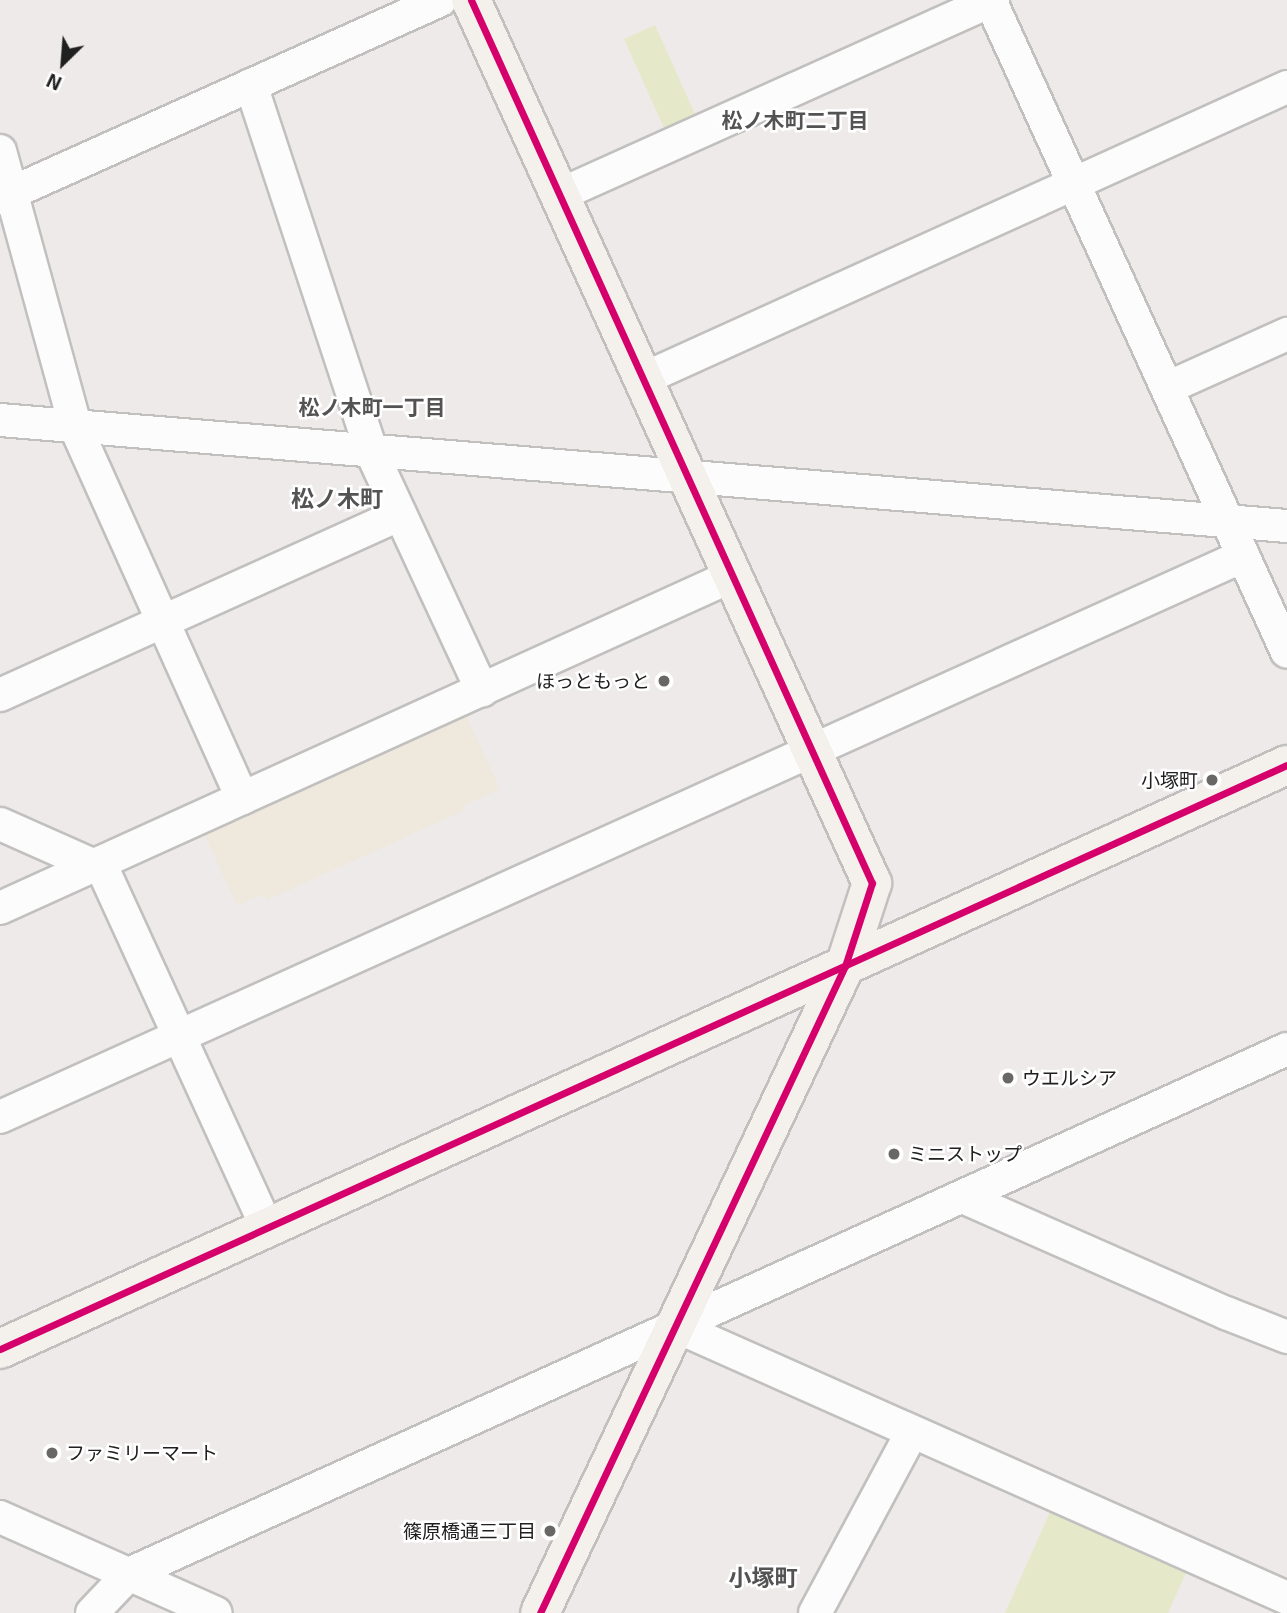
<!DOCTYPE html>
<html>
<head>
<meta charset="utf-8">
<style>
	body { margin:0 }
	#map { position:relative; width:1287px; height:1613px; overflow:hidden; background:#eeeae9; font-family:"Exo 2","Noto Sans JP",sans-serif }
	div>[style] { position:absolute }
	.farmland>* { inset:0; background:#eee8dd }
	.grass>* { inset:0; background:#e6e9c9 }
	.roads { filter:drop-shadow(2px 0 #c1c0bf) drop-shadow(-2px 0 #c1c0bf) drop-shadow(0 2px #c1c0bf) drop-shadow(0 -2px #c1c0bf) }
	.street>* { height:32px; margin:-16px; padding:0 16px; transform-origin:16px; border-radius:16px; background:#fcfcfc }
	.secondary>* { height:38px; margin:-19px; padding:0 19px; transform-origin:19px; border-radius:19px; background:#f4f1ec }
	.cycleway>* { height:7px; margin:-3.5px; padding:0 3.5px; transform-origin:3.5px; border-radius:3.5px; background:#d6006c }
	.dots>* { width:19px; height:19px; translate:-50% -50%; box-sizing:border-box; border:4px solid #fff; border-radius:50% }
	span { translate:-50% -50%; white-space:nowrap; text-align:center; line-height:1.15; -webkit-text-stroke:5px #fff; paint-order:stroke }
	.poi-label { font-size:19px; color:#202020 }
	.right { translate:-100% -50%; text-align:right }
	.left { translate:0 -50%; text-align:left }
	.neighbourhood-label { font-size:21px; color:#535353; font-weight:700 }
	.quarter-label { font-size:23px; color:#535353; font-weight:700 }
	.north { position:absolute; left:28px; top:28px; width:70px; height:70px; -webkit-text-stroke:5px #fff; paint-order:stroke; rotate:205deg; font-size:19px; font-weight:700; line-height:28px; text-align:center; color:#202020 }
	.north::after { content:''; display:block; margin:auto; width:24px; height:32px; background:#202020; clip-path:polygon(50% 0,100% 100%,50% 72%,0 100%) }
</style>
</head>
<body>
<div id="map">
	<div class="farmland">
		<div style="clip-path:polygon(466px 715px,500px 789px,462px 806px,463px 811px,267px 900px,264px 894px,237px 906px,204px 833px)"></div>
	</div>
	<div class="grass">
		<div style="clip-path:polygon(655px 25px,695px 114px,664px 128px,624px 39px)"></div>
		<div style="clip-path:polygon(1050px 1512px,1186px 1573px,1168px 1613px,1005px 1613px)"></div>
	</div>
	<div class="roads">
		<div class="street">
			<div style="left:990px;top:0;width:716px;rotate:65.51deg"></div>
			<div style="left:251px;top:85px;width:385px;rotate:71.8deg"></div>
			<div style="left:371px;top:451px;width:264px;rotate:65.1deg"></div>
			<div style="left:0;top:151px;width:285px;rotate:74.7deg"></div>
			<div style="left:75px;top:426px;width:408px;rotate:65.8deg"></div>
			<div style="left:559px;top:195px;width:476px;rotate:-24.2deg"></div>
			<div style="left:0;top:198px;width:483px;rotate:-24.2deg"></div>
			<div style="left:643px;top:379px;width:707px;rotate:-24.39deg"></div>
			<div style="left:1167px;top:388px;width:132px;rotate:-24.2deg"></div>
			<div style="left:0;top:420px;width:1291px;rotate:4.71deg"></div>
			<div style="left:0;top:695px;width:439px;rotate:-24.3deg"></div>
			<div style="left:0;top:824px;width:104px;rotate:23.9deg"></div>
			<div style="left:100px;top:863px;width:401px;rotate:65.4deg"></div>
			<div style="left:0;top:908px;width:804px;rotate:-24.4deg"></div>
			<div style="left:0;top:1117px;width:1364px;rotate:-24.29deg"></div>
			<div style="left:963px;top:1197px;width:287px;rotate:23.8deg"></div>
			<div style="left:1226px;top:1313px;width:66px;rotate:21.5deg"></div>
			<div style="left:675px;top:1326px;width:670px;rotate:23.96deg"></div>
			<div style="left:0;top:1517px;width:236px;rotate:24deg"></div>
			<div style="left:92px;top:1613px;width:54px;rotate:-46.5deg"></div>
			<div style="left:129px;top:1574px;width:1271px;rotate:-24.39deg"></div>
			<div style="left:815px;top:1613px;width:205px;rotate:-61.8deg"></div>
		</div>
		<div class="secondary">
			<div style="left:471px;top:0;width:970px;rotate:65.58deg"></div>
			<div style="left:872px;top:883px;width:87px;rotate:108deg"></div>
			<div style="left:845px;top:966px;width:715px;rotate:115.24deg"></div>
			<div style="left:0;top:1349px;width:1413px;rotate:-24.41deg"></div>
		</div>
	</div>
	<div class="cycleway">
		<div style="left:471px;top:0;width:970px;rotate:65.58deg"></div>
		<div style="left:872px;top:883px;width:87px;rotate:108deg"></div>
		<div style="left:845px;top:966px;width:715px;rotate:115.24deg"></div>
		<div style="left:0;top:1349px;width:1413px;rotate:-24.41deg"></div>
	</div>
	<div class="dots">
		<div style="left:664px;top:681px;background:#686766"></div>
		<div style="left:1212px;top:780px;background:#686766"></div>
		<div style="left:1008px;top:1078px;background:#686766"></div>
		<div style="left:894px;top:1154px;background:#686766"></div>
		<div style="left:52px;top:1453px;background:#686766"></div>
		<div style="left:550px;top:1531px;background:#686766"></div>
	</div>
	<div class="poi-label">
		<span class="right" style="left:650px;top:681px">ほっともっと</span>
		<span class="right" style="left:1198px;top:780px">小塚町</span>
		<span class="left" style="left:1022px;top:1078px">ウエルシア</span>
		<span class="left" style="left:908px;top:1154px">ミニストップ</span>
		<span class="left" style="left:66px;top:1453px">ファミリーマート</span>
		<span class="right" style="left:536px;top:1531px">篠原橋通三丁目</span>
	</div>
	<div class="neighbourhood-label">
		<span style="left:795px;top:120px">松ノ木町二丁目</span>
		<span style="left:372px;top:407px">松ノ木町一丁目</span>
	</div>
	<div class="quarter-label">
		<span style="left:337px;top:498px">松ノ木町</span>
		<span style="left:763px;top:1577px">小塚町</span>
	</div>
	<div class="north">N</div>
</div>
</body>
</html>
